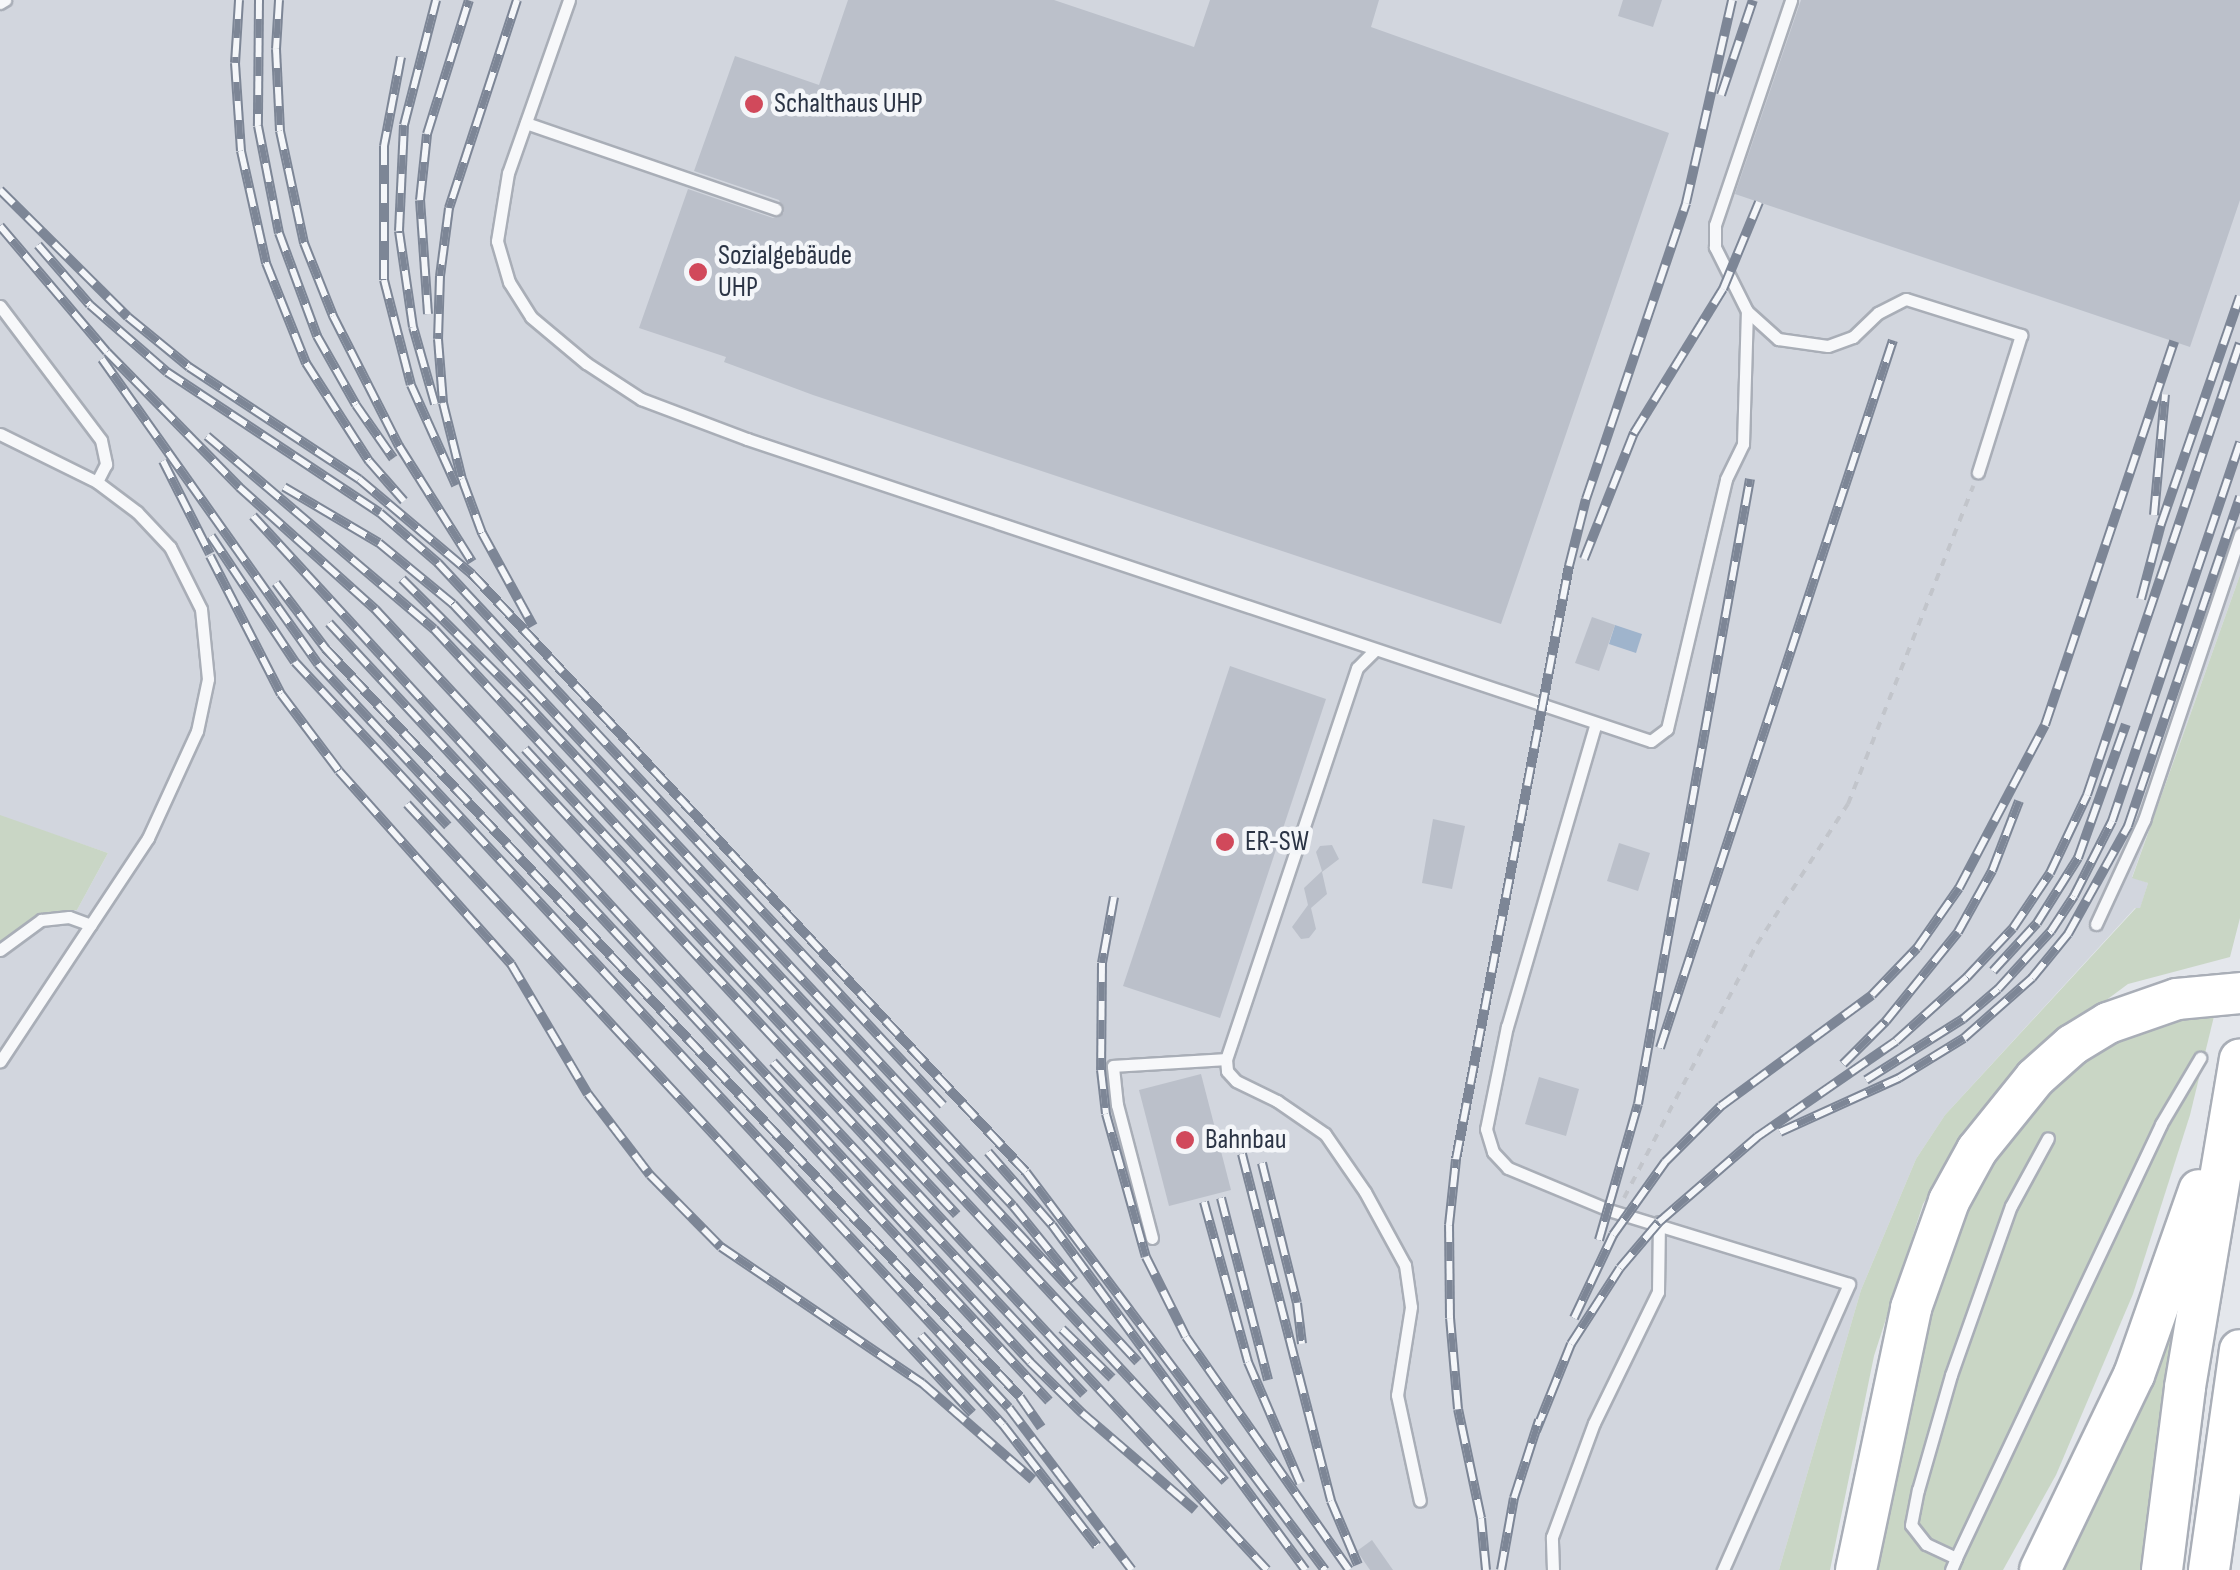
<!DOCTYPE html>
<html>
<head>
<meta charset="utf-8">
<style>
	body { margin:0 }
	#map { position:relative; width:2240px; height:1570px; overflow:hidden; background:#e4e7ec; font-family:"Sofia Sans Condensed",sans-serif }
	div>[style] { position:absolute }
	.built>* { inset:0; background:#d2d6de }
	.green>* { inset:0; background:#c9d6c5 }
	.water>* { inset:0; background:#9fb4cc }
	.building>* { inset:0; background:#bbc0ca }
	.path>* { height:4px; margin-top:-2px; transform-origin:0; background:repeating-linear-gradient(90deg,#c2c5cb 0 8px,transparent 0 16px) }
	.roads { filter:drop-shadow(2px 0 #a9aeb7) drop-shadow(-2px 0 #a9aeb7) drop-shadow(0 2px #a9aeb7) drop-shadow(0 -2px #a9aeb7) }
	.service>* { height:11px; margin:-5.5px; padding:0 5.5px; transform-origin:5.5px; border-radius:5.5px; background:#f7f8fa }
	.motorway>* { height:40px; margin:-20px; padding:0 20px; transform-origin:20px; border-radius:20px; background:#fff }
	.rail>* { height:10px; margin-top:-5px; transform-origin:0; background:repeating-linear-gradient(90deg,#f4f6f9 0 19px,#7d8696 0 38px); box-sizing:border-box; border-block:2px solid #7d8696 }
	.dots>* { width:28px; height:28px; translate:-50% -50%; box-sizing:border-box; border:5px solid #f4f6f9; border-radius:50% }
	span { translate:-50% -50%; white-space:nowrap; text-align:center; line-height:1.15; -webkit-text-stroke:9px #f4f6f9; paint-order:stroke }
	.poi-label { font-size:28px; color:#2b3445 }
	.left { translate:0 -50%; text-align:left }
</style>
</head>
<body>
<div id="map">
	<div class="built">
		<div style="clip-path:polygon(0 0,2240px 0,2240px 575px,2132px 877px,2148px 883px,2140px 909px,2135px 908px,1945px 1115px,1916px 1159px,1861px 1290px,1779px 1570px,0 1570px,0 944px,39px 914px,77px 910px,108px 853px,0 816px)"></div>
	</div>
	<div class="green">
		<div style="clip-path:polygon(2240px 575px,2240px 918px,2230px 957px,2128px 984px,2028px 1058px,1979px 1113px,1923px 1204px,1874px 1356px,1830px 1570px,1779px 1570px,1861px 1290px,1916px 1159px,1945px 1115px,2136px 908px,2140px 908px,2148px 883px,2132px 878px)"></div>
		<div style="clip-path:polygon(0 815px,108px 853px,77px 910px,39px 914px,0 944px)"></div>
		<div style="clip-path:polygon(2216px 1008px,2190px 1115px,2133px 1294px,2056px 1475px,2003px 1570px,1872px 1570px,1927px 1315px,1963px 1207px,2008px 1132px,2065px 1073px,2098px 1048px,2148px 1023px)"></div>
		<div style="clip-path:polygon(2178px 1306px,2183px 1308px,2146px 1570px,2060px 1570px,2098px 1499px,2148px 1389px)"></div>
	</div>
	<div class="water">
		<div style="clip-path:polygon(1615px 625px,1642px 634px,1636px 653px,1609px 644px)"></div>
	</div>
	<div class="building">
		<div style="clip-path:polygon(848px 0,1054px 0,1194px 47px,1210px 0,1379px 0,1371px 27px,1669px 133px,1501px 624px,813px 395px,724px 362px,726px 357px,639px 328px,688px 189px,773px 218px,784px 213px,779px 200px,694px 171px,735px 56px,819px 85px)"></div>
		<div style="clip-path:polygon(1623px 0,1662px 0,1653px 27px,1618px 16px)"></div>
		<div style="clip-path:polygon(1801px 0,2240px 0,2240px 200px,2190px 347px,1735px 194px)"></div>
		<div style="clip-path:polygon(1592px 617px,1615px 625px,1599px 671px,1575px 663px)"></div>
		<div style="clip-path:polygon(1230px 666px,1326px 699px,1220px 1018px,1123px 986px)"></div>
		<div style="clip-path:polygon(1433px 819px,1465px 826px,1452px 889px,1422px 883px)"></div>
		<div style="clip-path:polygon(1619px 843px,1650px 853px,1638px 891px,1607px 881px)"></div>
		<div style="clip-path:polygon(1332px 845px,1339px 859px,1322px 872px,1327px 894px,1311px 908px,1316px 929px,1309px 938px,1301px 939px,1292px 927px,1308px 905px,1304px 888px,1322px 871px,1316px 852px,1320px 846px)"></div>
		<div style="clip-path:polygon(1201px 1074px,1231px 1190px,1169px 1206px,1139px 1090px)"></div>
		<div style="clip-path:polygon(1539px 1077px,1579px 1089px,1566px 1136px,1525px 1124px)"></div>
		<div style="clip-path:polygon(1372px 1540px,1393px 1570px,1370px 1570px,1357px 1551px)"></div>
	</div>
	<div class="path">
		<div style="left:1624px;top:1198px;width:287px;rotate:-62.4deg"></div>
		<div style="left:1757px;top:944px;width:167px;rotate:-57deg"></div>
		<div style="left:1848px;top:804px;width:342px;rotate:-68.5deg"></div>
	</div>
	<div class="roads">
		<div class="service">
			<div style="left:569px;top:0;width:183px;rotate:109.4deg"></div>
			<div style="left:508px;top:173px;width:69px;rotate:99.2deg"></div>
			<div style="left:497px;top:241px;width:43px;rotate:73.7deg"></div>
			<div style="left:509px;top:282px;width:41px;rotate:57.8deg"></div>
			<div style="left:531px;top:317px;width:72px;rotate:39.9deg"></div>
			<div style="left:586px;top:363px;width:66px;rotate:33.2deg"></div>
			<div style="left:641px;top:399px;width:113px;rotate:20.7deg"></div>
			<div style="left:747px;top:439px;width:953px;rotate:18.47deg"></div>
			<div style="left:1651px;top:741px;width:20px;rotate:-37deg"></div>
			<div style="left:1667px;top:729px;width:257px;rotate:-76.7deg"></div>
			<div style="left:1726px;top:479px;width:39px;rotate:-64deg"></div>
			<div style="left:1743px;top:444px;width:133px;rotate:-88.3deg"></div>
			<div style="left:1747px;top:311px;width:72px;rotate:-116.6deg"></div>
			<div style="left:1715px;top:247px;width:22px;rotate:-90deg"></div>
			<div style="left:1715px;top:225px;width:237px;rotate:-71.3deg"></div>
			<div style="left:0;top:3px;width:6px;rotate:-31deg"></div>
			<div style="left:526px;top:123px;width:264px;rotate:19deg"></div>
			<div style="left:0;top:306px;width:168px;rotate:53deg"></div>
			<div style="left:101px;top:440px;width:25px;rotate:78deg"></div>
			<div style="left:106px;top:464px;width:20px;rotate:117deg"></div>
			<div style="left:1747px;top:311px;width:42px;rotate:42.1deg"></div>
			<div style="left:1778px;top:339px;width:50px;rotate:8deg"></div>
			<div style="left:1828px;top:346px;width:27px;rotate:-20deg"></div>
			<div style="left:1853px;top:337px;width:35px;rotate:-44deg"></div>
			<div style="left:1878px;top:313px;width:31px;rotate:-27deg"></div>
			<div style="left:1906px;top:299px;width:121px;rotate:17.4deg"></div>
			<div style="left:2021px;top:335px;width:144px;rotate:107.4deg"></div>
			<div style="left:0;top:434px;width:108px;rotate:26.3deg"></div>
			<div style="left:97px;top:482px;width:50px;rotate:36.9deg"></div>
			<div style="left:137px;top:512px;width:48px;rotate:46.7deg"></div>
			<div style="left:170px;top:547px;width:69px;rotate:63.4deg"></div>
			<div style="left:201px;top:609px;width:70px;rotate:84.3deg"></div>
			<div style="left:208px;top:679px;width:53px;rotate:101.9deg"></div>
			<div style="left:197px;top:731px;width:118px;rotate:114.6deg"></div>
			<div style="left:148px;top:838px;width:268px;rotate:123.5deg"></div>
			<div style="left:1375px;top:650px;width:25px;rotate:135deg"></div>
			<div style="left:1357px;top:668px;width:412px;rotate:108.5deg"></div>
			<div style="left:1226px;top:1059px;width:12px;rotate:85deg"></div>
			<div style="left:1227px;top:1071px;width:13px;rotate:48deg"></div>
			<div style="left:1236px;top:1081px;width:46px;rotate:26deg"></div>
			<div style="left:1277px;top:1101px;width:58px;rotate:34.5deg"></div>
			<div style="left:1325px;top:1134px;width:70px;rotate:55.4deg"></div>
			<div style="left:1365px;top:1192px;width:83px;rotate:61.3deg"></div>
			<div style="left:1405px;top:1265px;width:42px;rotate:81.9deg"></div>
			<div style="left:1411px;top:1307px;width:89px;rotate:99deg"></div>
			<div style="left:1397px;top:1395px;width:108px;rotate:77.8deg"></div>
			<div style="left:1595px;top:726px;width:313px;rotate:106.3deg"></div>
			<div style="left:1507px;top:1026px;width:105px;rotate:101.5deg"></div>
			<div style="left:1486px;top:1129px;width:24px;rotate:73deg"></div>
			<div style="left:1493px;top:1152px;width:22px;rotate:47deg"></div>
			<div style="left:1508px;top:1168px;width:109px;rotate:22.6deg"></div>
			<div style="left:1609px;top:1210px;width:251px;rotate:17.1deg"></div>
			<div style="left:1849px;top:1284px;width:313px;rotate:113.8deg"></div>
			<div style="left:2096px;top:924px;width:115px;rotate:-65.2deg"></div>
			<div style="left:2144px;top:820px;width:302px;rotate:-71.4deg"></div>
			<div style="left:0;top:950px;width:51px;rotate:-36.2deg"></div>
			<div style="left:41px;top:920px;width:28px;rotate:-6deg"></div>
			<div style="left:69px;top:917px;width:23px;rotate:20deg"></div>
			<div style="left:1152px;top:1238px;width:138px;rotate:-104.7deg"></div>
			<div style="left:1117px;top:1105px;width:39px;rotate:-96deg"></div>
			<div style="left:1113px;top:1066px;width:113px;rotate:-3.5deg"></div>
			<div style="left:1956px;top:1558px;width:480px;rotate:-64.7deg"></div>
			<div style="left:2161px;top:1124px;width:77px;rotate:-59.4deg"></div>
			<div style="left:1553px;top:1570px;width:33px;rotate:-92deg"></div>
			<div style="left:1552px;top:1537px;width:121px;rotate:-69.8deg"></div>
			<div style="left:1594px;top:1423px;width:146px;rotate:-64deg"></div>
			<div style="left:1658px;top:1292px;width:70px;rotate:-89.2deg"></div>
			<div style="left:1951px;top:1570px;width:13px;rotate:-67deg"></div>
			<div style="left:1956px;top:1558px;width:33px;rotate:-155deg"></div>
			<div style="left:1926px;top:1544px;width:24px;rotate:-128deg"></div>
			<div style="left:1911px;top:1525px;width:36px;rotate:-79deg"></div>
			<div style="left:1918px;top:1490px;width:120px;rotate:-74deg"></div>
			<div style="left:1951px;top:1375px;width:179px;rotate:-70.5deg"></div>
			<div style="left:2011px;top:1206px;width:77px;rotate:-61.4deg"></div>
		</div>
		<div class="motorway">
			<div style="left:1856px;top:1570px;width:268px;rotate:-78.1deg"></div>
			<div style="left:1911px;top:1308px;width:114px;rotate:-70.4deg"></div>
			<div style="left:1949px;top:1201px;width:58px;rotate:-61.2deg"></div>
			<div style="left:1977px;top:1150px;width:92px;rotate:-51.1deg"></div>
			<div style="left:2035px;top:1078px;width:50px;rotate:-41.7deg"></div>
			<div style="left:2072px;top:1045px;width:42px;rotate:-31.4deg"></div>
			<div style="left:2108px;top:1023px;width:73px;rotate:-19.2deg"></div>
			<div style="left:2177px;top:999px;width:63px;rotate:-5.4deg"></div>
			<div style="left:2040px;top:1570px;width:216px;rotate:-64.3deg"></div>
			<div style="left:2134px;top:1375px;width:196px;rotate:-70.6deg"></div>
			<div style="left:2162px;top:1570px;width:184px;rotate:-82.8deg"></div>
			<div style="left:2185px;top:1387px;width:332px;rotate:-80.5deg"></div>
			<div style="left:2209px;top:1570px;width:222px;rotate:-82deg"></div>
		</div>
	</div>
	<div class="rail">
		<div style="left:239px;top:0;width:63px;rotate:93.6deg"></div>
		<div style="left:235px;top:63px;width:88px;rotate:86.1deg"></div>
		<div style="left:241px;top:151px;width:115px;rotate:77.4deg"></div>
		<div style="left:266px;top:263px;width:108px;rotate:68.2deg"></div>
		<div style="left:306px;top:363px;width:117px;rotate:57.3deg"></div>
		<div style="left:369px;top:461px;width:53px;rotate:48.8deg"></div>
		<div style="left:259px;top:0;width:126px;rotate:90.5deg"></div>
		<div style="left:258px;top:126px;width:109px;rotate:78.9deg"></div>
		<div style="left:279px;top:233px;width:110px;rotate:69.7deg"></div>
		<div style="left:317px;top:336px;width:79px;rotate:60.5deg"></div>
		<div style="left:356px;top:405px;width:65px;rotate:55.1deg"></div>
		<div style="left:279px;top:0;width:49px;rotate:93.5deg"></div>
		<div style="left:276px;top:49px;width:82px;rotate:87.2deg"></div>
		<div style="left:280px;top:131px;width:115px;rotate:77.9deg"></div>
		<div style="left:304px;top:243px;width:79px;rotate:68.3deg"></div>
		<div style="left:333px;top:316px;width:146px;rotate:63.1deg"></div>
		<div style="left:399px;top:446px;width:137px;rotate:57.8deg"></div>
		<div style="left:517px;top:0;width:219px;rotate:108.1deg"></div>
		<div style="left:449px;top:208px;width:69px;rotate:97.5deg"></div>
		<div style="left:440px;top:276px;width:63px;rotate:91.8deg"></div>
		<div style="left:438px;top:339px;width:64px;rotate:85.5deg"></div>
		<div style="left:443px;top:403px;width:78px;rotate:76deg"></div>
		<div style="left:462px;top:479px;width:58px;rotate:69.7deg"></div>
		<div style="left:482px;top:533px;width:106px;rotate:61.3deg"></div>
		<div style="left:401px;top:57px;width:91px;rotate:100.8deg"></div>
		<div style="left:384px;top:146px;width:134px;rotate:90deg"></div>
		<div style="left:384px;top:280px;width:108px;rotate:75.6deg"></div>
		<div style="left:411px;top:385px;width:110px;rotate:65.8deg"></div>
		<div style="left:1721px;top:95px;width:100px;rotate:-71.4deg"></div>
		<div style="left:0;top:190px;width:180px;rotate:44.8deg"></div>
		<div style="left:128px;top:317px;width:79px;rotate:39.3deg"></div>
		<div style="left:189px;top:367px;width:204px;rotate:33.4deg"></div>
		<div style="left:359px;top:479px;width:148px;rotate:40.1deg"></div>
		<div style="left:472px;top:574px;width:815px;rotate:47.19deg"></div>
		<div style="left:1026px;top:1172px;width:498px;rotate:53.1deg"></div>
		<div style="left:0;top:226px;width:165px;rotate:49.7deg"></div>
		<div style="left:107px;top:352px;width:189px;rotate:45.6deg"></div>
		<div style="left:239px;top:487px;width:183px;rotate:41.9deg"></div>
		<div style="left:375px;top:609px;width:1311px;rotate:47.13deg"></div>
		<div style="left:38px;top:245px;width:79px;rotate:49.1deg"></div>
		<div style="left:90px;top:305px;width:102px;rotate:41deg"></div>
		<div style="left:167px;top:372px;width:255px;rotate:33.5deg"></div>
		<div style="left:380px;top:513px;width:77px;rotate:40.8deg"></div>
		<div style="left:438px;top:563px;width:741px;rotate:47.02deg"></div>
		<div style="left:428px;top:314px;width:114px;rotate:-94deg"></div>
		<div style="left:420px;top:200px;width:66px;rotate:-83.9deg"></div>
		<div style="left:427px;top:134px;width:140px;rotate:-72.6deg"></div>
		<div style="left:102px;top:359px;width:374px;rotate:54.7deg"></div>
		<div style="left:318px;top:664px;width:1015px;rotate:47.12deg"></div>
		<div style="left:1009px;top:1408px;width:203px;rotate:52.8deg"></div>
		<div style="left:435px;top:404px;width:80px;rotate:-105.9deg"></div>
		<div style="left:413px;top:327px;width:97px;rotate:-98.3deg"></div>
		<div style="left:399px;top:231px;width:106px;rotate:-87.3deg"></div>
		<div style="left:404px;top:125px;width:129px;rotate:-75.6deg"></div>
		<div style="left:207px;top:436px;width:298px;rotate:40.4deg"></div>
		<div style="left:434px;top:629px;width:1163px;rotate:47.13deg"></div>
		<div style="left:163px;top:461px;width:104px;rotate:63.2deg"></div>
		<div style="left:284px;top:487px;width:110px;rotate:30.5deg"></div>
		<div style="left:379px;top:543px;width:96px;rotate:39.5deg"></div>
		<div style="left:453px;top:604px;width:822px;rotate:47.07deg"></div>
		<div style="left:1013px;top:1206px;width:97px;rotate:50.9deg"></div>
		<div style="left:2154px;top:515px;width:121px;rotate:-84.8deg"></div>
		<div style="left:253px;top:516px;width:1149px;rotate:47.43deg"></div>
		<div style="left:1030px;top:1362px;width:73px;rotate:44.4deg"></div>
		<div style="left:1082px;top:1413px;width:149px;rotate:40.6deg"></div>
		<div style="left:211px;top:536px;width:151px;rotate:56.3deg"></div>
		<div style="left:295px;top:662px;width:224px;rotate:47deg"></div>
		<div style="left:210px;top:556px;width:155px;rotate:62.8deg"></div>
		<div style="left:281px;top:694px;width:96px;rotate:53deg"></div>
		<div style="left:339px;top:771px;width:259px;rotate:48.3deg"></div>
		<div style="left:511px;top:964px;width:151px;rotate:59.4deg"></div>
		<div style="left:588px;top:1094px;width:102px;rotate:52.6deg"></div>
		<div style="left:650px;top:1175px;width:101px;rotate:45.4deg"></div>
		<div style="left:721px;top:1247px;width:243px;rotate:34.1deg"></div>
		<div style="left:922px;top:1383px;width:147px;rotate:41.1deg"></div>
		<div style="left:1584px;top:559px;width:136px;rotate:-68.4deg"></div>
		<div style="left:1634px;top:433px;width:169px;rotate:-58.3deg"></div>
		<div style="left:1723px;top:289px;width:94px;rotate:-67.5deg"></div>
		<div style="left:402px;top:579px;width:173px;rotate:45deg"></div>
		<div style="left:524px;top:701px;width:902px;rotate:47.11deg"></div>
		<div style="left:276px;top:583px;width:83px;rotate:52.9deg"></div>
		<div style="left:326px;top:649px;width:1020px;rotate:47.14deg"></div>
		<div style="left:1020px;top:1397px;width:37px;rotate:55deg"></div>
		<div style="left:2141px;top:599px;width:78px;rotate:-75.1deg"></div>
		<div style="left:2161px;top:524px;width:241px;rotate:-70.9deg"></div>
		<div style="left:329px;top:623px;width:1060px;rotate:47.22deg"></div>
		<div style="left:525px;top:749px;width:635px;rotate:47.17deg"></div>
		<div style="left:407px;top:804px;width:831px;rotate:47.15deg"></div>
		<div style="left:1114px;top:897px;width:67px;rotate:100.3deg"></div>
		<div style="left:1102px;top:963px;width:107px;rotate:90.5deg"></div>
		<div style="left:1101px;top:1070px;width:44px;rotate:83.5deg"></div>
		<div style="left:1106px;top:1114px;width:148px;rotate:74.4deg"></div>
		<div style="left:1146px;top:1257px;width:89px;rotate:63.4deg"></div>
		<div style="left:1186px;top:1337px;width:284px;rotate:55deg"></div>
		<div style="left:1993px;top:971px;width:65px;rotate:-47.5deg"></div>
		<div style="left:2037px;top:923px;width:77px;rotate:-57.8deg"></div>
		<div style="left:2078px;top:858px;width:142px;rotate:-70.3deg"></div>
		<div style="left:1660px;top:1048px;width:745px;rotate:-71.78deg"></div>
		<div style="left:773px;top:1062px;width:455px;rotate:46.9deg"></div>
		<div style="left:1843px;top:1064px;width:61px;rotate:-45deg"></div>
		<div style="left:1886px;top:1021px;width:114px;rotate:-51deg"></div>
		<div style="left:1958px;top:932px;width:70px;rotate:-60.9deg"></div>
		<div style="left:1992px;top:871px;width:75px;rotate:-68.9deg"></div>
		<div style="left:1866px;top:1080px;width:115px;rotate:-32.2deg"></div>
		<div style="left:1963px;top:1019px;width:46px;rotate:-40.6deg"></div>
		<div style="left:1998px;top:989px;width:79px;rotate:-47.6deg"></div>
		<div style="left:2051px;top:931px;width:42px;rotate:-56.7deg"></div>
		<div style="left:2074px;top:896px;width:84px;rotate:-63.1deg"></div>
		<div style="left:2112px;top:821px;width:400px;rotate:-71.3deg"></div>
		<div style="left:1780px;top:1132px;width:131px;rotate:-24.4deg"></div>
		<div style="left:1899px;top:1078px;width:76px;rotate:-31.6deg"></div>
		<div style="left:1964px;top:1038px;width:91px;rotate:-41.4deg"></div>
		<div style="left:2032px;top:978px;width:57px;rotate:-50.7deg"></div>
		<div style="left:2068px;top:934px;width:124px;rotate:-60.9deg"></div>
		<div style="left:2128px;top:826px;width:348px;rotate:-71.2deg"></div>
		<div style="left:988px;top:1152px;width:97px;rotate:48.8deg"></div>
		<div style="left:1052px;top:1225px;width:428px;rotate:53.7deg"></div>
		<div style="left:1242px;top:1154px;width:358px;rotate:75.6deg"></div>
		<div style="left:1331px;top:1501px;width:69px;rotate:67.1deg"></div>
		<div style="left:1262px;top:1163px;width:144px;rotate:76deg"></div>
		<div style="left:1297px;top:1303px;width:41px;rotate:83deg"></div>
		<div style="left:1221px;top:1198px;width:188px;rotate:75.5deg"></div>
		<div style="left:1204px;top:1202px;width:166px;rotate:74.6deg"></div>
		<div style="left:1248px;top:1362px;width:132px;rotate:66.7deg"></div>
		<div style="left:1599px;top:1240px;width:141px;rotate:-74deg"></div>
		<div style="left:1638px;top:1104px;width:635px;rotate:-79.84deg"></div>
		<div style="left:1574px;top:1318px;width:92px;rotate:-64.8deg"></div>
		<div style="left:1613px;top:1235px;width:90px;rotate:-54.5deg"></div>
		<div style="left:1665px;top:1162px;width:79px;rotate:-45deg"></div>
		<div style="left:1721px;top:1106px;width:187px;rotate:-36.3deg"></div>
		<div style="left:1872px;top:995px;width:65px;rotate:-46.2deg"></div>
		<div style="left:1917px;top:948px;width:73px;rotate:-55deg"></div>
		<div style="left:1959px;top:888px;width:184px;rotate:-62.2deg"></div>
		<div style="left:2045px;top:725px;width:405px;rotate:-71.4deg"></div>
		<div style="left:1062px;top:1329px;width:70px;rotate:44.4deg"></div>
		<div style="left:921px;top:1335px;width:122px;rotate:47.7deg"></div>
		<div style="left:1003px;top:1425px;width:153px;rotate:52.2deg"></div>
		<div style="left:1536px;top:1431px;width:94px;rotate:-68.1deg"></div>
		<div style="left:1571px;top:1344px;width:90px;rotate:-57.2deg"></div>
		<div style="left:1620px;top:1268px;width:60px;rotate:-49.7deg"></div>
		<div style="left:1659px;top:1222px;width:130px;rotate:-40.9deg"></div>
		<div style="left:1757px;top:1137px;width:169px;rotate:-34.6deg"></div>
		<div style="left:1896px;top:1041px;width:96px;rotate:-42deg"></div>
		<div style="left:1967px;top:977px;width:67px;rotate:-46.8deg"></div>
		<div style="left:2013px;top:928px;width:66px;rotate:-56.1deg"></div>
		<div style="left:2050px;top:873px;width:86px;rotate:-64.6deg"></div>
		<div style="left:2087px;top:795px;width:477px;rotate:-71.3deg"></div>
		<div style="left:1486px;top:1570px;width:52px;rotate:-95.5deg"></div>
		<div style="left:1481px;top:1518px;width:111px;rotate:-101.9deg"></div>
		<div style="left:1458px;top:1409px;width:91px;rotate:-95deg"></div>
		<div style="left:1450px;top:1318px;width:93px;rotate:-90.6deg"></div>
		<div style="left:1449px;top:1225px;width:66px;rotate:-83.9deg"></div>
		<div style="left:1456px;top:1159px;width:604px;rotate:-79.21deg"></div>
		<div style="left:1569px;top:566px;width:69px;rotate:-75.8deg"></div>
		<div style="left:1586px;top:499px;width:312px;rotate:-71.3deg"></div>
		<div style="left:1686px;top:203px;width:208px;rotate:-77.2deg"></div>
		<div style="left:1501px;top:1570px;width:73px;rotate:-79.8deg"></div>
		<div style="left:1514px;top:1498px;width:82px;rotate:-72.2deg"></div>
	</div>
	<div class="dots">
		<div style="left:754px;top:104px;background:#d1495b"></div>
		<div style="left:698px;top:272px;background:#d1495b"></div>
		<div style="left:1225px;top:842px;background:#d1495b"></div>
		<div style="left:1185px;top:1140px;background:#d1495b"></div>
	</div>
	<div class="poi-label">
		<span class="left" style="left:774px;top:104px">Schalthaus UHP</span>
		<span class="left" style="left:718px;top:272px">Sozialgebäude<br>UHP</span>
		<span class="left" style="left:1245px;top:842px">ER-SW</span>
		<span class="left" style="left:1205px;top:1140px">Bahnbau</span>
	</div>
</div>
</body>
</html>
